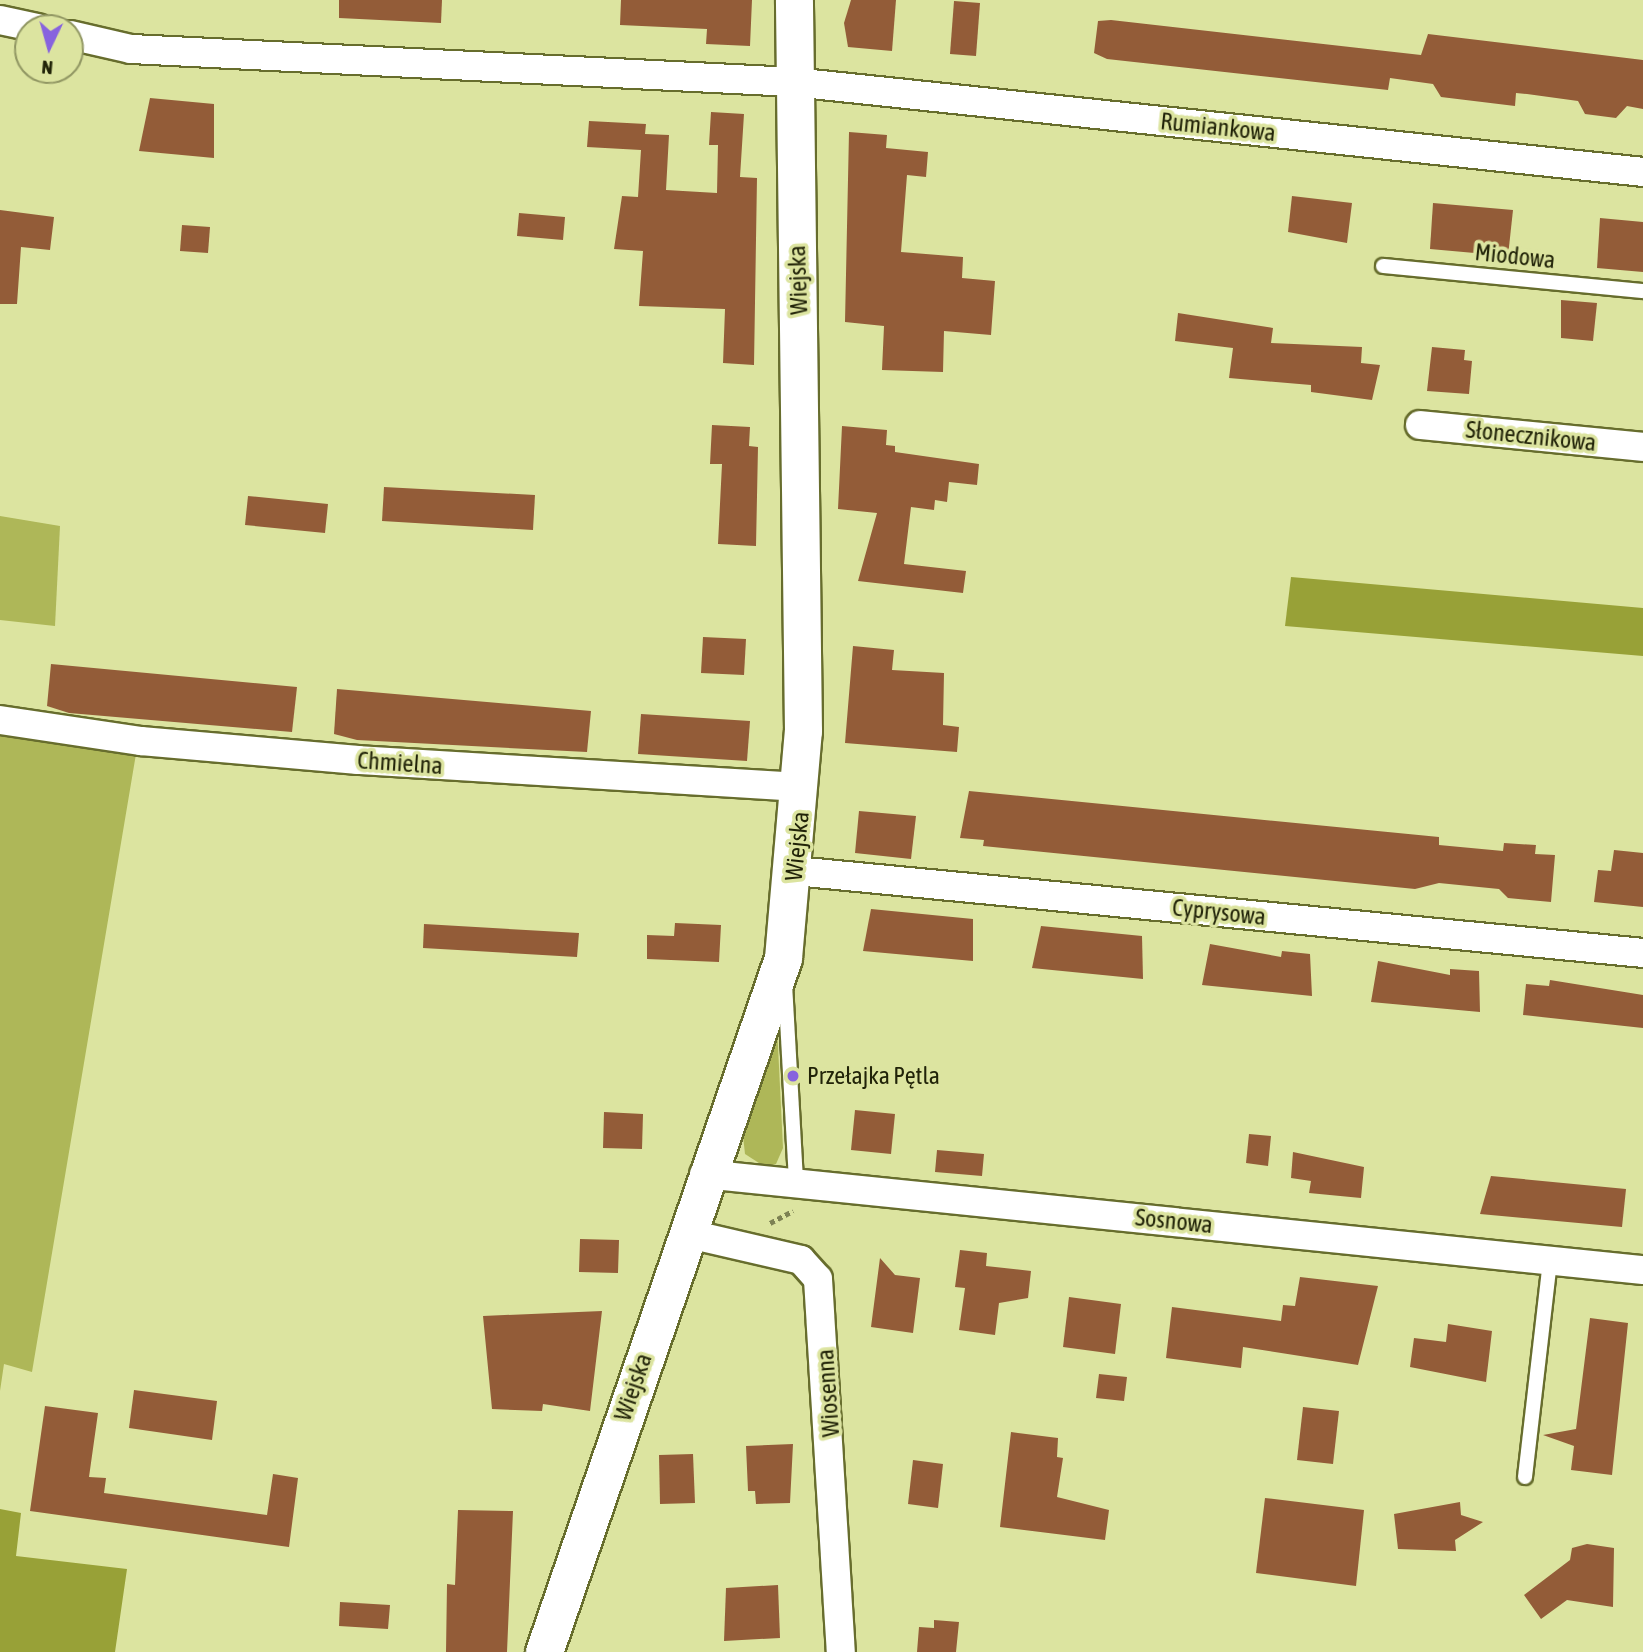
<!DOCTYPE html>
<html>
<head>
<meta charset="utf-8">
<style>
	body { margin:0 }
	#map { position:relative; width:1643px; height:1652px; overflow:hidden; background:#dce4a0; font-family:"Asap Condensed",sans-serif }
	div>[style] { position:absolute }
	.green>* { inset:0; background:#aeb758 }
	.forest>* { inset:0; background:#98a137 }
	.building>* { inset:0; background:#935c38 }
	.path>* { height:4.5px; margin-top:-2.25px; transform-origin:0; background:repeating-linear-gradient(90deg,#7d8253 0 5px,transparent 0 8.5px) }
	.roads { filter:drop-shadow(2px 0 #676d2d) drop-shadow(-2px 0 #676d2d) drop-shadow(0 2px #676d2d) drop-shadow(0 -2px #676d2d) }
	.service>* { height:14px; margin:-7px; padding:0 7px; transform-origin:7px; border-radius:7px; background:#fff }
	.minor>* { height:28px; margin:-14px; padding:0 14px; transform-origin:14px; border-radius:14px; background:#fff }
	.tertiary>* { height:37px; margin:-18.5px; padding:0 18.5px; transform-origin:18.5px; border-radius:18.5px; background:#fff }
	.dots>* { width:19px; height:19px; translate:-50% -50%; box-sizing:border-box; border:4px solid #dce4a0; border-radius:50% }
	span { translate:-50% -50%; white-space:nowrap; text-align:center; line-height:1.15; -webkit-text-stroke:7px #dce4a0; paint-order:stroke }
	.street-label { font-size:24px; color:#212308 }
	.poi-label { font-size:24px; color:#212308 }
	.left { translate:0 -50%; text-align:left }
	.north { position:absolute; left:14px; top:14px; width:70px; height:70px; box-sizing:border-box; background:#dce4a0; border:2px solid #919763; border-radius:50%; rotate:185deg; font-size:19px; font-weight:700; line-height:28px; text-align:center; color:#212308 }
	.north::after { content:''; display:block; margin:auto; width:24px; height:32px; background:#8763de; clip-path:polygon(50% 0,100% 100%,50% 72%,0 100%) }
</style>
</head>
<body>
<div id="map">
	<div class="green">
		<div style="clip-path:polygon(0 516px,60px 526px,55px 626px,0 620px)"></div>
		<div style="clip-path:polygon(0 726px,138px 742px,32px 1372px,4px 1364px,0 1391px)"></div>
		<div style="clip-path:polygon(777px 1026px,783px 1148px,776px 1164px,765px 1167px,745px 1154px,743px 1136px)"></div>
	</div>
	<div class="forest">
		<div style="clip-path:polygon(1291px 577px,1643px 608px,1643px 656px,1285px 626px)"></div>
		<div style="clip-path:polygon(0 1509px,21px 1513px,16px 1556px,127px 1569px,115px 1652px,0 1652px)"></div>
	</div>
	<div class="building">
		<div style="clip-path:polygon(339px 0,442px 0,441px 23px,339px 18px)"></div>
		<div style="clip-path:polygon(621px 0,752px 0,750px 46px,706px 44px,707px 29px,620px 25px)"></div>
		<div style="clip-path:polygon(851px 0,896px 0,892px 51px,848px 47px,844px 23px)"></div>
		<div style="clip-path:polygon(954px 1px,980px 3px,976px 56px,950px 54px)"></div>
		<div style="clip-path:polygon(1111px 20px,1421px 55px,1428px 34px,1643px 60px,1643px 109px,1627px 106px,1616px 118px,1585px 114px,1578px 101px,1527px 94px,1516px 93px,1515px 106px,1441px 97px,1433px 84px,1390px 78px,1388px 90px,1107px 59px,1094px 53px,1098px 21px)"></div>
		<div style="clip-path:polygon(150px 98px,214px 104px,214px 158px,139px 151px)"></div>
		<div style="clip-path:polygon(711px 112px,744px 114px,740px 177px,757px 178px,754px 365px,723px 363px,725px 309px,639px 306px,643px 251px,614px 249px,622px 196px,638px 197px,641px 150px,587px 147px,589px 121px,646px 124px,645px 134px,669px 135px,666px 190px,717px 193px,718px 145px,709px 145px)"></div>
		<div style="clip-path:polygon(849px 132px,887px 135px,886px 148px,928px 152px,926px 177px,907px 175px,901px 252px,963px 257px,962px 278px,995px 281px,991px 335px,944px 331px,943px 372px,882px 370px,884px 326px,845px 322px)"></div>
		<div style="clip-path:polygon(1292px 196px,1352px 203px,1347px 243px,1288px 232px)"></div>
		<div style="clip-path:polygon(1433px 203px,1513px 210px,1508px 256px,1430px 249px)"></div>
		<div style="clip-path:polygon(0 210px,54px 217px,50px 250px,21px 247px,17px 304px,0 304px)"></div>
		<div style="clip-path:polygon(519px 213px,565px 217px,563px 240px,517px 236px)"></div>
		<div style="clip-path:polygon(1600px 218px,1643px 222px,1643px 272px,1597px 268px)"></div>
		<div style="clip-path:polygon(182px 225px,210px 227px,208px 253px,180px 251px)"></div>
		<div style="clip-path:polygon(1561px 300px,1597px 303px,1593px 341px,1561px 338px)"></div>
		<div style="clip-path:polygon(1178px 313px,1273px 328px,1271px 343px,1362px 347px,1361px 363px,1380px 365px,1372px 400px,1311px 392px,1311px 385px,1229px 378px,1233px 348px,1175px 341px)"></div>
		<div style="clip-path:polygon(1432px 347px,1465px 350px,1464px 360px,1472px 361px,1469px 394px,1427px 391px)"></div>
		<div style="clip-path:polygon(712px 425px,750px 427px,749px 446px,758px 447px,756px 546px,718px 544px,722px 464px,710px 464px)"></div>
		<div style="clip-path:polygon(842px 426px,887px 430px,886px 445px,895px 446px,895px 452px,979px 464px,977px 485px,949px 482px,947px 502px,935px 500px,934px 510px,911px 507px,904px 564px,966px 571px,963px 593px,858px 581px,877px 513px,838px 509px)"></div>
		<div style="clip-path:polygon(384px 487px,535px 495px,533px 530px,382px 521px)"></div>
		<div style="clip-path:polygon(248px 496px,328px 504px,325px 533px,245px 525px)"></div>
		<div style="clip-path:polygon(703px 637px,746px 639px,744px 675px,701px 673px)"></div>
		<div style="clip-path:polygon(853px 646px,894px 650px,892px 670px,944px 673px,943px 725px,959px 727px,957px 752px,845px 743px)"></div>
		<div style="clip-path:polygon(51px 664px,297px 687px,292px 732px,69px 713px,47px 706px)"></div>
		<div style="clip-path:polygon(337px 689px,591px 711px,587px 752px,357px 740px,334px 734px)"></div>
		<div style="clip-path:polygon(641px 714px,750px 721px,747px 761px,638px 754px)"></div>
		<div style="clip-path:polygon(969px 791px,1439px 837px,1439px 845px,1503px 851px,1504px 843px,1536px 845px,1535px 854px,1555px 855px,1551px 902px,1508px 898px,1499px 889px,1439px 883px,1415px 889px,983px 846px,984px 840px,960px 838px)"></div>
		<div style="clip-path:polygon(859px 811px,916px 816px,911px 859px,855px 853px)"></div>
		<div style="clip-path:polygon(1614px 850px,1643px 853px,1643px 907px,1594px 902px,1598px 870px,1611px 871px)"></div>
		<div style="clip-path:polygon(871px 909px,973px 919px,973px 961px,863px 951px)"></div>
		<div style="clip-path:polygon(675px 923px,721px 925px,719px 962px,647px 959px,647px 935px,674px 936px)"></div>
		<div style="clip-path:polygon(424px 924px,579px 933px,577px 957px,423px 948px)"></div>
		<div style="clip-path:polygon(1041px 926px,1142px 936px,1143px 979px,1032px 968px)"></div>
		<div style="clip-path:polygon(1210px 944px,1281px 957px,1282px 951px,1310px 954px,1312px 996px,1202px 985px)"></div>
		<div style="clip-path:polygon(1378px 961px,1450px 975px,1450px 969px,1479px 971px,1480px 1012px,1371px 1002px)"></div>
		<div style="clip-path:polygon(1550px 980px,1643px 995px,1643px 1028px,1523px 1015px,1526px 984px,1549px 986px)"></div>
		<div style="clip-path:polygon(855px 1110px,895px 1114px,891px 1154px,851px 1150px)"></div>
		<div style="clip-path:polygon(604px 1112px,643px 1114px,642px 1149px,603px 1148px)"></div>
		<div style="clip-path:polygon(1249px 1134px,1271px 1136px,1268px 1166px,1246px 1163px)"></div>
		<div style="clip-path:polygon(937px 1150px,984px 1154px,982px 1176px,935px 1172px)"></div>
		<div style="clip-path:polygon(1293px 1152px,1364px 1167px,1361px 1198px,1309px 1193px,1311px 1181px,1291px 1178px)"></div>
		<div style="clip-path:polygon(1491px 1176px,1626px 1189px,1622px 1227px,1480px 1214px)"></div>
		<div style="clip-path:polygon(580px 1239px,619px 1240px,618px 1273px,579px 1272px)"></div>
		<div style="clip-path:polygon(960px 1250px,987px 1253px,986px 1266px,1031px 1271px,1028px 1298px,999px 1303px,995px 1335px,959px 1330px,965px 1288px,955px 1287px)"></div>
		<div style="clip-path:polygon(880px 1258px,895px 1275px,920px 1278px,913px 1333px,871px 1327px)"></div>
		<div style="clip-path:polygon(1300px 1277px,1378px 1286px,1358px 1365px,1243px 1347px,1241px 1368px,1166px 1358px,1172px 1307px,1281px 1321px,1283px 1305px,1295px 1306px)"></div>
		<div style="clip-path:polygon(1069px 1297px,1121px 1304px,1115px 1354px,1063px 1347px)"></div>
		<div style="clip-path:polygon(602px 1311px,590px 1411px,543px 1404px,542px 1411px,492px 1409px,483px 1316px)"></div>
		<div style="clip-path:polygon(1590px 1318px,1628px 1323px,1612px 1475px,1571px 1470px,1574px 1446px,1543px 1435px,1576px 1429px)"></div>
		<div style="clip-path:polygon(1448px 1324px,1492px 1331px,1486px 1382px,1410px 1367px,1414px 1338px,1446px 1342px)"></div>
		<div style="clip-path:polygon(1099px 1374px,1127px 1377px,1124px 1401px,1096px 1398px)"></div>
		<div style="clip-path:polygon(134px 1390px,217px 1401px,212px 1440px,129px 1428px)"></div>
		<div style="clip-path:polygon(45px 1406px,98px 1413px,89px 1477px,106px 1478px,104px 1493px,267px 1515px,273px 1474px,298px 1478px,289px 1547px,30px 1511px)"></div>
		<div style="clip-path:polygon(1303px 1407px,1339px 1411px,1333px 1464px,1297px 1460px)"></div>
		<div style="clip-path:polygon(1011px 1432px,1058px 1438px,1057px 1457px,1063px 1458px,1057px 1497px,1109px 1510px,1105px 1540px,1000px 1527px)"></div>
		<div style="clip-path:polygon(793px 1444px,790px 1503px,756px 1504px,755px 1491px,748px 1491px,746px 1446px)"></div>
		<div style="clip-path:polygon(693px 1454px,695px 1503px,660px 1504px,659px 1455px)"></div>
		<div style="clip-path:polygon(913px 1460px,943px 1464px,938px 1508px,908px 1504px)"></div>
		<div style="clip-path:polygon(1265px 1498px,1364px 1510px,1356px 1586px,1256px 1573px)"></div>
		<div style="clip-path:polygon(1460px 1502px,1461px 1515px,1483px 1522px,1455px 1540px,1456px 1551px,1398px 1549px,1394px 1514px)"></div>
		<div style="clip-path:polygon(458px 1510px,513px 1511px,507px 1652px,446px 1652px,447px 1584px,455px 1585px)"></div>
		<div style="clip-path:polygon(1587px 1544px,1614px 1548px,1613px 1607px,1567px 1600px,1541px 1619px,1524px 1595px,1570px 1560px,1572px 1548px)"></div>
		<div style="clip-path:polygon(778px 1585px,780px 1638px,724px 1641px,726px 1588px)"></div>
		<div style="clip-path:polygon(340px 1602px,390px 1605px,388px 1629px,339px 1626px)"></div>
		<div style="clip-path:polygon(934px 1620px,959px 1622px,956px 1652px,917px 1652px,919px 1627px,934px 1628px)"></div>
	</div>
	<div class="path">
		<div style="left:770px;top:1223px;width:26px;rotate:-28deg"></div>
	</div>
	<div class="roads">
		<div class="service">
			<div style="left:1383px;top:266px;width:261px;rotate:5.5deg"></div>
			<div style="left:785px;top:984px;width:198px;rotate:86.8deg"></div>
			<div style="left:1525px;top:1477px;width:217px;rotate:-83.4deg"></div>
		</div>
		<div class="minor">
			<div style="left:0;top:20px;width:39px;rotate:12deg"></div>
			<div style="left:70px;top:35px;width:63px;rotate:12.9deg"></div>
			<div style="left:131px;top:49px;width:663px;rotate:2.85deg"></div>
			<div style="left:793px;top:82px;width:855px;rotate:6.04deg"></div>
			<div style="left:1420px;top:425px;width:224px;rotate:5.6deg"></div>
			<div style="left:0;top:720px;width:143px;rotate:8.5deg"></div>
			<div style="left:141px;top:741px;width:218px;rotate:5deg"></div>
			<div style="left:358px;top:760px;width:445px;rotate:3.5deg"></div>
			<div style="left:795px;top:871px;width:852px;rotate:5.52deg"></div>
			<div style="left:704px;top:1174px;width:944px;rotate:5.84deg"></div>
			<div style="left:685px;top:1233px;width:119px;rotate:13.1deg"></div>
			<div style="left:801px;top:1260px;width:25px;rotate:48deg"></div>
			<div style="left:818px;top:1279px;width:374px;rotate:86.5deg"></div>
		</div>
		<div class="tertiary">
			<div style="left:544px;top:1652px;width:734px;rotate:-71deg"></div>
			<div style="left:783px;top:958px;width:228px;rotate:-85deg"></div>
			<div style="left:803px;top:731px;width:731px;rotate:-90.71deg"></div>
		</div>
	</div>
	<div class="dots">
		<div style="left:793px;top:1076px;background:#8763de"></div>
	</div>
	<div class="street-label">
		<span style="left:1218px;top:127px;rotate:6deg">Rumiankowa</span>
		<span style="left:1515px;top:256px;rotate:6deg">Miodowa</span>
		<span style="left:798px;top:280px;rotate:-92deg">Wiejska</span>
		<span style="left:1531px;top:436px;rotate:6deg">Słonecznikowa</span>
		<span style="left:400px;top:763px;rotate:4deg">Chmielna</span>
		<span style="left:797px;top:846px;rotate:-84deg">Wiejska</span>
		<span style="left:1219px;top:912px;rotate:6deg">Cyprysowa</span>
		<span style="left:1174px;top:1221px;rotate:6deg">Sosnowa</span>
		<span style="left:633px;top:1387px;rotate:-71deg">Wiejska</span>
		<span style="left:828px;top:1393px;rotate:-94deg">Wiosenna</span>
	</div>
	<div class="poi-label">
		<span class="left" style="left:807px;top:1076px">Przełajka Pętla</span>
	</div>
	<div class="north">N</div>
</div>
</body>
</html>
